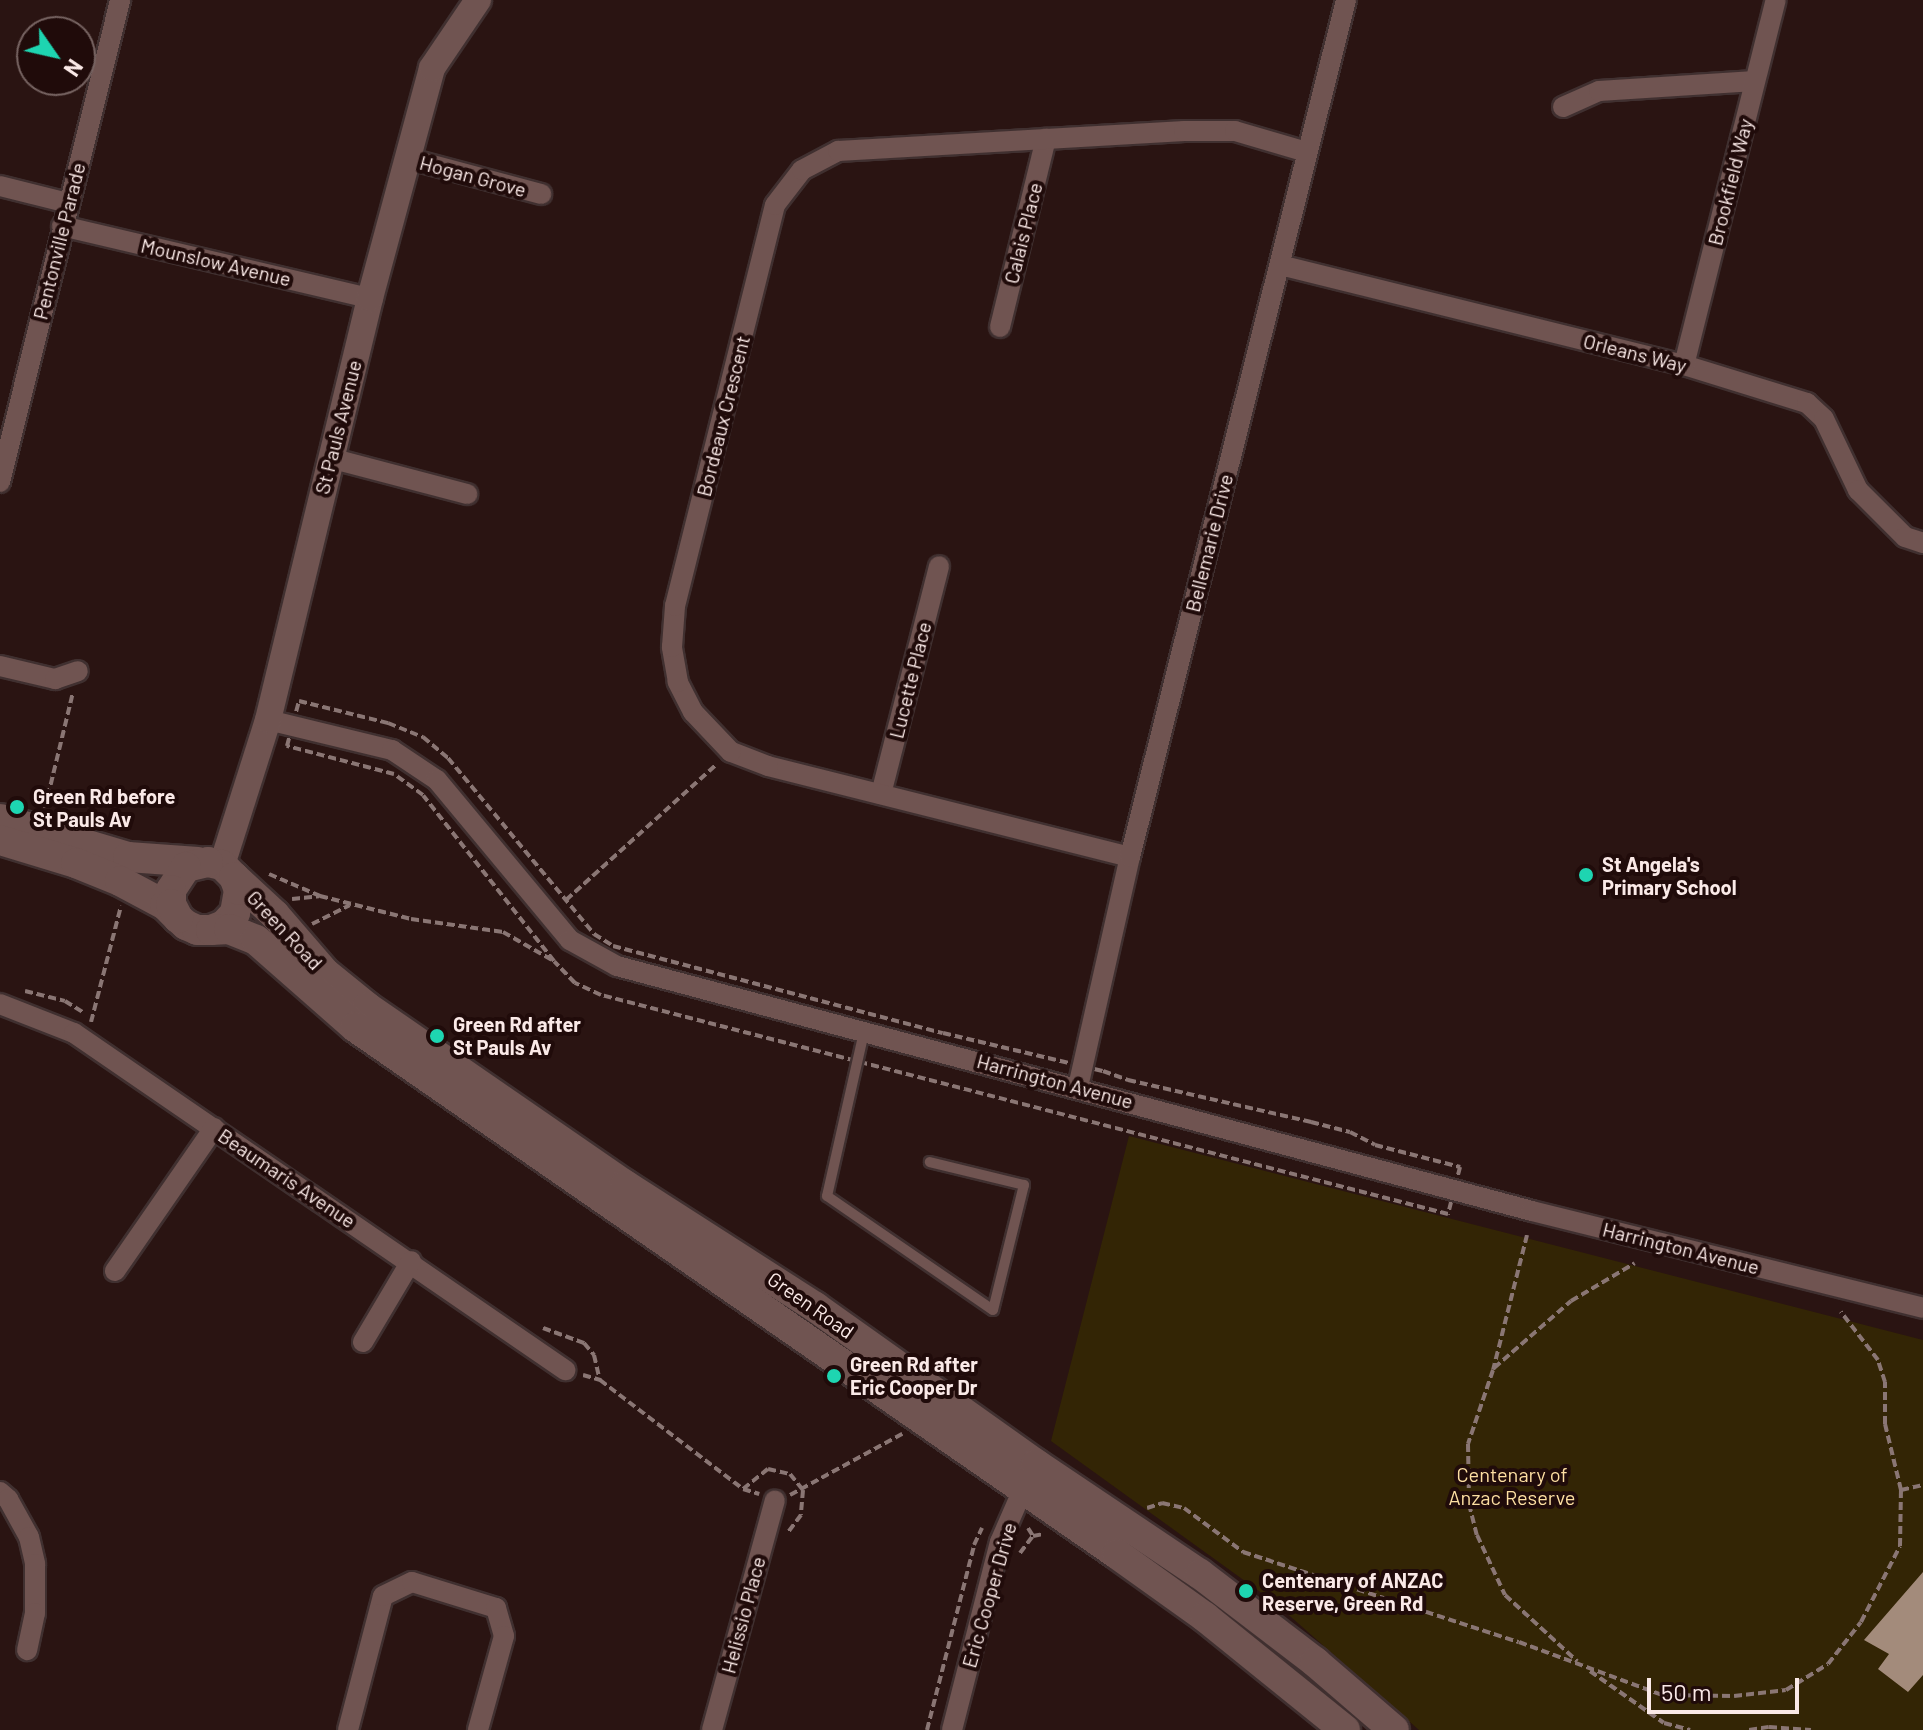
<!DOCTYPE html>
<html>
<head>
<meta charset="utf-8">
<style>
	body { margin:0 }
	#map { position:relative; width:1923px; height:1730px; overflow:hidden; background:#2a1412; font-family:Barlow,sans-serif }
	div>[style] { position:absolute }
	.green>* { inset:0; background:#332505 }
	.building>* { inset:0; background:#a38b7b }
	.path>* { height:4px; margin-top:-2px; transform-origin:0; background:repeating-linear-gradient(90deg,#8a7674 0 8px,transparent 0 12px) }
	.roads { filter:drop-shadow(2px 0 #403030) drop-shadow(-2px 0 #403030) drop-shadow(0 2px #403030) drop-shadow(0 -2px #403030) }
	.service>* { height:10px; margin:-5px; padding:0 5px; transform-origin:5px; border-radius:5px; background:#705451 }
	.minor>* { height:20px; margin:-10px; padding:0 10px; transform-origin:10px; border-radius:10px; background:#705451 }
	.tertiary>* { height:26px; margin:-13px; padding:0 13px; transform-origin:13px; border-radius:13px; background:#705451 }
	.secondary>* { height:30px; margin:-15px; padding:0 15px; transform-origin:15px; border-radius:15px; background:#705451 }
	.dots>* { width:22px; height:22px; translate:-50% -50%; box-sizing:border-box; border:4px solid #200b0a; border-radius:50% }
	span { translate:-50% -50%; white-space:nowrap; text-align:center; line-height:1.15; -webkit-text-stroke:8px #200b0a; paint-order:stroke }
	.street-label { font-size:20px; color:#fae9e7 }
	.poi-label { font-size:20px; color:#fae9e7; font-weight:700 }
	.left { translate:0 -50%; text-align:left }
	.park-label { font-size:20px; color:#fddfa2 }
	.north { position:absolute; left:16px; top:16px; width:80px; height:80px; box-sizing:border-box; background:#200b0a; border:2px solid #776462; border-radius:50%; rotate:124deg; font-size:22px; font-weight:700; line-height:32px; text-align:center; color:#fae9e7 }
	.north::after { content:''; display:block; margin:auto; width:28px; height:36px; background:#1ed5b1; clip-path:polygon(50% 0,100% 100%,50% 72%,0 100%) }
	.scale { position:absolute; left:1647px; top:1678px; width:152px; height:36px; box-sizing:border-box; border:4px solid #fae9e7; border-top:0; padding-left:10px; font-size:24px; line-height:28px; white-space:nowrap; color:#fae9e7; -webkit-text-stroke:6px #200b0a; paint-order:stroke }
</style>
</head>
<body>
<div id="map">
	<div class="green">
		<div style="clip-path:polygon(1129px 1136px,1923px 1340px,1923px 1730px,1419px 1730px,1274px 1602px,1051px 1441px)"></div>
	</div>
	<div class="building">
		<div style="clip-path:polygon(1923px 1572px,1923px 1675px,1908px 1692px,1878px 1669px,1889px 1654px,1864px 1640px)"></div>
	</div>
	<div class="path">
		<div style="left:299px;top:701px;width:92px;rotate:13.9deg"></div>
		<div style="left:388px;top:723px;width:38px;rotate:22deg"></div>
		<div style="left:423px;top:737px;width:33px;rotate:40deg"></div>
		<div style="left:448px;top:758px;width:229px;rotate:50.3deg"></div>
		<div style="left:594px;top:934px;width:22px;rotate:32deg"></div>
		<div style="left:613px;top:946px;width:341px;rotate:14.8deg"></div>
		<div style="left:943px;top:1033px;width:164px;rotate:13.4deg"></div>
		<div style="left:1103px;top:1071px;width:27px;rotate:20deg"></div>
		<div style="left:1128px;top:1080px;width:188px;rotate:12.9deg"></div>
		<div style="left:1311px;top:1122px;width:40px;rotate:14.4deg"></div>
		<div style="left:1350px;top:1132px;width:28px;rotate:27deg"></div>
		<div style="left:1375px;top:1145px;width:88px;rotate:14.5deg"></div>
		<div style="left:1460px;top:1167px;width:49px;rotate:104.3deg"></div>
		<div style="left:1448px;top:1214px;width:875px;rotate:-165.5deg"></div>
		<div style="left:601px;top:995px;width:29px;rotate:-155deg"></div>
		<div style="left:575px;top:983px;width:30px;rotate:-134deg"></div>
		<div style="left:554px;top:961px;width:211px;rotate:-128.3deg"></div>
		<div style="left:423px;top:795px;width:36px;rotate:-144deg"></div>
		<div style="left:394px;top:774px;width:111px;rotate:-165.3deg"></div>
		<div style="left:287px;top:746px;width:47px;rotate:-75.1deg"></div>
		<div style="left:45px;top:808px;width:119px;rotate:-76.4deg"></div>
		<div style="left:269px;top:874px;width:56px;rotate:23.3deg"></div>
		<div style="left:320px;top:896px;width:94px;rotate:14.2deg"></div>
		<div style="left:411px;top:919px;width:93px;rotate:8deg"></div>
		<div style="left:503px;top:932px;width:56px;rotate:29.7deg"></div>
		<div style="left:292px;top:899px;width:27px;rotate:-6deg"></div>
		<div style="left:566px;top:900px;width:202px;rotate:-42deg"></div>
		<div style="left:312px;top:924px;width:42px;rotate:-26.6deg"></div>
		<div style="left:25px;top:991px;width:41px;rotate:14deg"></div>
		<div style="left:65px;top:1001px;width:22px;rotate:32deg"></div>
		<div style="left:91px;top:1022px;width:120px;rotate:-75.5deg"></div>
		<div style="left:1527px;top:1235px;width:139px;rotate:104.1deg"></div>
		<div style="left:1493px;top:1370px;width:78px;rotate:108.7deg"></div>
		<div style="left:1468px;top:1444px;width:60px;rotate:89deg"></div>
		<div style="left:1469px;top:1504px;width:32px;rotate:76deg"></div>
		<div style="left:1477px;top:1535px;width:66px;rotate:65deg"></div>
		<div style="left:1505px;top:1595px;width:98px;rotate:42.5deg"></div>
		<div style="left:543px;top:1328px;width:44px;rotate:20.1deg"></div>
		<div style="left:584px;top:1343px;width:16px;rotate:50deg"></div>
		<div style="left:594px;top:1355px;width:26px;rotate:77deg"></div>
		<div style="left:1494px;top:1368px;width:102px;rotate:-41deg"></div>
		<div style="left:1571px;top:1301px;width:74px;rotate:-30.7deg"></div>
		<div style="left:583px;top:1375px;width:18px;rotate:16deg"></div>
		<div style="left:600px;top:1380px;width:180px;rotate:37.3deg"></div>
		<div style="left:743px;top:1489px;width:17px;rotate:17deg"></div>
		<div style="left:743px;top:1489px;width:32px;rotate:-39deg"></div>
		<div style="left:768px;top:1469px;width:23px;rotate:13deg"></div>
		<div style="left:790px;top:1474px;width:21px;rotate:51deg"></div>
		<div style="left:803px;top:1490px;width:25px;rotate:95deg"></div>
		<div style="left:801px;top:1515px;width:21px;rotate:127deg"></div>
		<div style="left:1901px;top:1490px;width:23px;rotate:-13deg"></div>
		<div style="left:790px;top:1495px;width:128px;rotate:-28.6deg"></div>
		<div style="left:1147px;top:1508px;width:16px;rotate:-18deg"></div>
		<div style="left:1162px;top:1503px;width:23px;rotate:13deg"></div>
		<div style="left:1184px;top:1508px;width:74px;rotate:36.7deg"></div>
		<div style="left:1243px;top:1552px;width:290px;rotate:18.1deg"></div>
		<div style="left:1519px;top:1642px;width:153px;rotate:20.3deg"></div>
		<div style="left:1662px;top:1695px;width:72px;rotate:0.8deg"></div>
		<div style="left:1734px;top:1696px;width:52px;rotate:-6.6deg"></div>
		<div style="left:1786px;top:1690px;width:49px;rotate:-31.8deg"></div>
		<div style="left:1828px;top:1664px;width:53px;rotate:-51.8deg"></div>
		<div style="left:1861px;top:1622px;width:85px;rotate:-62.8deg"></div>
		<div style="left:1900px;top:1546px;width:56px;rotate:-89deg"></div>
		<div style="left:1901px;top:1490px;width:68px;rotate:-103.6deg"></div>
		<div style="left:1885px;top:1424px;width:42px;rotate:-90deg"></div>
		<div style="left:1885px;top:1382px;width:23px;rotate:-108deg"></div>
		<div style="left:1878px;top:1360px;width:61px;rotate:-127.6deg"></div>
		<div style="left:1028px;top:1528px;width:9px;rotate:58deg"></div>
		<div style="left:1033px;top:1536px;width:10px;rotate:-11deg"></div>
		<div style="left:1020px;top:1553px;width:21px;rotate:-53deg"></div>
		<div style="left:1590px;top:1671px;width:90px;rotate:35.1deg"></div>
		<div style="left:1664px;top:1723px;width:27px;rotate:15deg"></div>
		<div style="left:927px;top:1730px;width:191px;rotate:-75.7deg"></div>
		<div style="left:974px;top:1545px;width:19px;rotate:-65deg"></div>
		<div style="left:1749px;top:1730px;width:20px;rotate:-9deg"></div>
		<div style="left:1769px;top:1727px;width:42px;rotate:4.1deg"></div>
	</div>
	<div class="roads">
		<div class="service">
			<div style="left:864px;top:1032px;width:168px;rotate:102.7deg"></div>
			<div style="left:827px;top:1196px;width:201px;rotate:34.5deg"></div>
			<div style="left:993px;top:1310px;width:129px;rotate:-76.1deg"></div>
			<div style="left:1024px;top:1185px;width:97px;rotate:-166.3deg"></div>
		</div>
		<div class="minor">
			<div style="left:1563px;top:107px;width:39px;rotate:-24deg"></div>
			<div style="left:1599px;top:91px;width:156px;rotate:-3.7deg"></div>
			<div style="left:406px;top:158px;width:140px;rotate:14.9deg"></div>
			<div style="left:0;top:186px;width:70px;rotate:14deg"></div>
			<div style="left:62px;top:226px;width:316px;rotate:13.2deg"></div>
			<div style="left:1280px;top:265px;width:416px;rotate:13.9deg"></div>
			<div style="left:1684px;top:365px;width:129px;rotate:17.2deg"></div>
			<div style="left:1807px;top:403px;width:23px;rotate:43deg"></div>
			<div style="left:1824px;top:419px;width:79px;rotate:64.4deg"></div>
			<div style="left:1858px;top:490px;width:66px;rotate:45deg"></div>
			<div style="left:1905px;top:537px;width:19px;rotate:18deg"></div>
			<div style="left:1000px;top:327px;width:194px;rotate:-76.3deg"></div>
			<div style="left:1684px;top:365px;width:376px;rotate:-75.9deg"></div>
			<div style="left:330px;top:458px;width:142px;rotate:14.7deg"></div>
			<div style="left:0;top:482px;width:497px;rotate:-76deg"></div>
			<div style="left:0;top:666px;width:57px;rotate:13.3deg"></div>
			<div style="left:55px;top:679px;width:24px;rotate:-19deg"></div>
			<div style="left:268px;top:720px;width:128px;rotate:13.6deg"></div>
			<div style="left:392px;top:750px;width:54px;rotate:33.7deg"></div>
			<div style="left:437px;top:780px;width:208px;rotate:50.3deg"></div>
			<div style="left:570px;top:940px;width:54px;rotate:29deg"></div>
			<div style="left:617px;top:966px;width:947px;rotate:14.99deg"></div>
			<div style="left:1532px;top:1211px;width:403px;rotate:13.9deg"></div>
			<div style="left:881px;top:794px;width:235px;rotate:-75.7deg"></div>
			<div style="left:1130px;top:857px;width:373px;rotate:-165.9deg"></div>
			<div style="left:768px;top:766px;width:40px;rotate:-159deg"></div>
			<div style="left:731px;top:752px;width:55px;rotate:-133.5deg"></div>
			<div style="left:693px;top:712px;width:34px;rotate:-117deg"></div>
			<div style="left:678px;top:682px;width:36px;rotate:-100deg"></div>
			<div style="left:672px;top:647px;width:41px;rotate:-85.8deg"></div>
			<div style="left:675px;top:606px;width:413px;rotate:-76deg"></div>
			<div style="left:775px;top:205px;width:44px;rotate:-52.4deg"></div>
			<div style="left:802px;top:170px;width:41px;rotate:-27.8deg"></div>
			<div style="left:838px;top:151px;width:347px;rotate:-3.3deg"></div>
			<div style="left:1184px;top:131px;width:51px"></div>
			<div style="left:1235px;top:131px;width:75px;rotate:16.3deg"></div>
			<div style="left:0;top:1004px;width:79px;rotate:21.4deg"></div>
			<div style="left:74px;top:1033px;width:596px;rotate:34.46deg"></div>
			<div style="left:1078px;top:1087px;width:236px;rotate:-77.3deg"></div>
			<div style="left:1130px;top:857px;width:884px;rotate:-75.85deg"></div>
			<div style="left:115px;top:1271px;width:174px;rotate:-55.3deg"></div>
			<div style="left:363px;top:1342px;width:94px;rotate:-59.3deg"></div>
			<div style="left:0;top:1492px;width:11px;rotate:41deg"></div>
			<div style="left:8px;top:1499px;width:43px;rotate:61.1deg"></div>
			<div style="left:29px;top:1537px;width:28px;rotate:77deg"></div>
			<div style="left:35px;top:1564px;width:49px;rotate:90deg"></div>
			<div style="left:35px;top:1613px;width:38px;rotate:102deg"></div>
			<div style="left:348px;top:1730px;width:138px;rotate:-75.4deg"></div>
			<div style="left:383px;top:1596px;width:32px;rotate:-26deg"></div>
			<div style="left:412px;top:1582px;width:88px;rotate:17.2deg"></div>
			<div style="left:496px;top:1608px;width:29px;rotate:74deg"></div>
			<div style="left:504px;top:1636px;width:98px;rotate:105.5deg"></div>
			<div style="left:712px;top:1730px;width:238px;rotate:-74.7deg"></div>
			<div style="left:952px;top:1730px;width:194px;rotate:-75.7deg"></div>
			<div style="left:1000px;top:1542px;width:70px;rotate:-66.4deg"></div>
		</div>
		<div class="tertiary">
			<div style="left:222px;top:865px;width:152px;rotate:-72.4deg"></div>
			<div style="left:268px;top:720px;width:434px;rotate:-76.4deg"></div>
			<div style="left:370px;top:298px;width:238px;rotate:-74.9deg"></div>
			<div style="left:432px;top:68px;width:82px;rotate:-55.9deg"></div>
		</div>
		<div class="secondary">
			<div style="left:0;top:819px;width:134px;rotate:16.5deg"></div>
			<div style="left:128px;top:857px;width:70px;rotate:4.1deg"></div>
			<div style="left:0;top:840px;width:79px;rotate:16.8deg"></div>
			<div style="left:76px;top:863px;width:48px;rotate:22.2deg"></div>
			<div style="left:120px;top:881px;width:51px;rotate:28.1deg"></div>
			<div style="left:165px;top:905px;width:18px;rotate:45deg"></div>
			<div style="left:178px;top:918px;width:11px;rotate:41deg"></div>
			<div style="left:186px;top:925px;width:12px;rotate:24deg"></div>
			<div style="left:197px;top:930px;width:14px"></div>
			<div style="left:211px;top:930px;width:14px;rotate:-21deg"></div>
			<div style="left:224px;top:925px;width:16px;rotate:-47deg"></div>
			<div style="left:235px;top:913px;width:23px;rotate:-80deg"></div>
			<div style="left:239px;top:890px;width:14px;rotate:-111deg"></div>
			<div style="left:234px;top:877px;width:17px;rotate:-135deg"></div>
			<div style="left:222px;top:865px;width:14px;rotate:-168deg"></div>
			<div style="left:208px;top:862px;width:23px;rotate:167deg"></div>
			<div style="left:186px;top:867px;width:27px;rotate:123deg"></div>
			<div style="left:171px;top:890px;width:14px;rotate:90deg"></div>
			<div style="left:171px;top:904px;width:16px;rotate:63deg"></div>
			<div style="left:234px;top:877px;width:56px;rotate:42.8deg"></div>
			<div style="left:275px;top:915px;width:77px;rotate:49.2deg"></div>
			<div style="left:325px;top:973px;width:54px;rotate:39deg"></div>
			<div style="left:367px;top:1007px;width:313px;rotate:34.6deg"></div>
			<div style="left:625px;top:1185px;width:226px;rotate:32.7deg"></div>
			<div style="left:815px;top:1307px;width:271px;rotate:35.4deg"></div>
			<div style="left:1036px;top:1464px;width:197px;rotate:33.9deg"></div>
			<div style="left:1200px;top:1574px;width:145px;rotate:37.4deg"></div>
			<div style="left:1315px;top:1662px;width:104px;rotate:40.7deg"></div>
			<div style="left:211px;top:930px;width:18px;rotate:-3deg"></div>
			<div style="left:229px;top:929px;width:29px;rotate:22deg"></div>
			<div style="left:256px;top:940px;width:132px;rotate:41.3deg"></div>
			<div style="left:355px;top:1027px;width:926px;rotate:34.67deg"></div>
			<div style="left:1117px;top:1554px;width:108px;rotate:35.6deg"></div>
			<div style="left:1205px;top:1617px;width:180px;rotate:38.9deg"></div>
		</div>
	</div>
	<div class="dots">
		<div style="left:17px;top:807px;background:#1ed5b1"></div>
		<div style="left:1586px;top:875px;background:#1ed5b1"></div>
		<div style="left:437px;top:1036px;background:#1ed5b1"></div>
		<div style="left:834px;top:1376px;background:#1ed5b1"></div>
		<div style="left:1246px;top:1591px;background:#1ed5b1"></div>
	</div>
	<div class="street-label">
		<span style="left:473px;top:176px;rotate:15deg">Hogan Grove</span>
		<span style="left:1730px;top:182px;rotate:-76deg">Brookfield Way</span>
		<span style="left:1023px;top:233px;rotate:-76deg">Calais Place</span>
		<span style="left:59px;top:241px;rotate:-76deg">Pentonville Parade</span>
		<span style="left:216px;top:262px;rotate:13deg">Mounslow Avenue</span>
		<span style="left:1635px;top:353px;rotate:14deg">Orleans Way</span>
		<span style="left:723px;top:416px;rotate:-76deg">Bordeaux Crescent</span>
		<span style="left:338px;top:427px;rotate:-76deg">St Pauls Avenue</span>
		<span style="left:1209px;top:543px;rotate:-76deg">Bellemarie Drive</span>
		<span style="left:910px;top:680px;rotate:-76deg">Lucette Place</span>
		<span style="left:285px;top:930px;rotate:47deg">Green Road</span>
		<span style="left:1055px;top:1081px;rotate:15deg">Harrington Avenue</span>
		<span style="left:287px;top:1178px;rotate:34deg">Beaumaris Avenue</span>
		<span style="left:1681px;top:1248px;rotate:14deg">Harrington Avenue</span>
		<span style="left:811px;top:1305px;rotate:35deg">Green Road</span>
		<span style="left:989px;top:1595px;rotate:-74deg">Eric Cooper Drive</span>
		<span style="left:743px;top:1615px;rotate:-75deg">Helissio Place</span>
	</div>
	<div class="poi-label">
		<span class="left" style="left:33px;top:808px">Green Rd before<br>St Pauls Av</span>
		<span class="left" style="left:1602px;top:876px">St Angela's<br>Primary School</span>
		<span class="left" style="left:453px;top:1036px">Green Rd after<br>St Pauls Av</span>
		<span class="left" style="left:850px;top:1376px">Green Rd after<br>Eric Cooper Dr</span>
		<span class="left" style="left:1262px;top:1592px">Centenary of ANZAC<br>Reserve, Green Rd</span>
	</div>
	<div class="park-label">
		<span style="left:1512px;top:1486px">Centenary of<br>Anzac Reserve</span>
	</div>
	<div class="north">N</div>
	<div class="scale">50 m</div>
</div>
</body>
</html>
